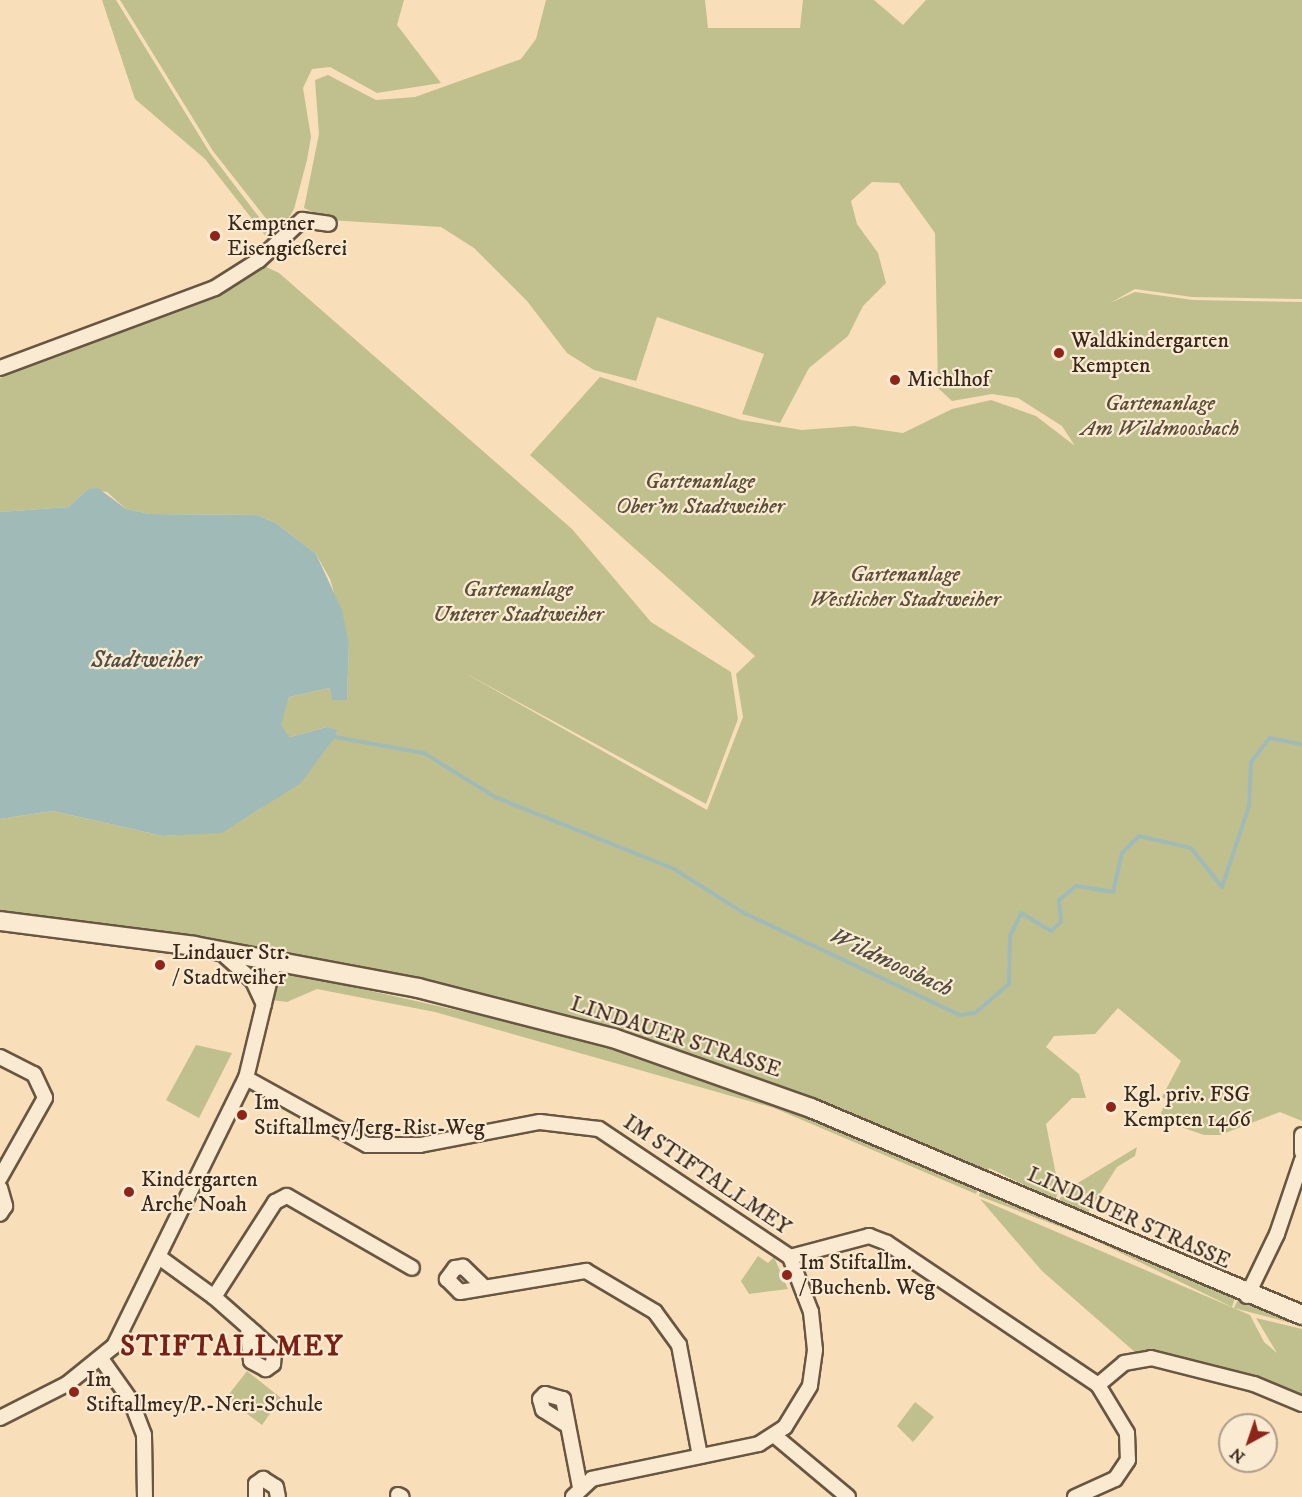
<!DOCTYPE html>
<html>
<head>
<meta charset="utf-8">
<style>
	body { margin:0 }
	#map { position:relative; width:1302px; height:1497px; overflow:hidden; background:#f8deb9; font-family:"IM FELL DW Pica",serif }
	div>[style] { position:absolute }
	.green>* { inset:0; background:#c0c08e }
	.water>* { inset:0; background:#a0bbb7 }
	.stream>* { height:4px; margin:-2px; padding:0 2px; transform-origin:2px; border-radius:2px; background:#a0bbb7 }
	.roads { filter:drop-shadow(2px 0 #685642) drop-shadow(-2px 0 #685642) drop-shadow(0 2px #685642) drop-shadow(0 -2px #685642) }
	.minor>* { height:14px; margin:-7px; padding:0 7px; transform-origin:7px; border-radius:7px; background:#faead2 }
	.secondary>* { height:18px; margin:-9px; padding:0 9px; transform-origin:9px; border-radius:9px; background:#faead2 }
	.dots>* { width:16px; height:16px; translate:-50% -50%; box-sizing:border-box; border:3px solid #faead2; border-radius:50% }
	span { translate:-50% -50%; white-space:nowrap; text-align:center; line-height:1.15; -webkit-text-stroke:4.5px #faead2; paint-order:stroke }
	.poi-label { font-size:22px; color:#38281b }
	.left { translate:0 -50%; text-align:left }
	.park-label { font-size:22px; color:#5a4e38; font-style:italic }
	.street-label { font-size:22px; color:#38281b }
	.water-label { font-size:24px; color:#524d42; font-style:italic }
	.district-label { font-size:28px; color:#7a1f14; font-weight:700; letter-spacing:1.5px }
	.north { position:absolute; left:1218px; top:1413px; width:60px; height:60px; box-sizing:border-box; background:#faead2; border:2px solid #ac9c89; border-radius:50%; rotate:220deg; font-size:16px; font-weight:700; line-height:24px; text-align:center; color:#38281b }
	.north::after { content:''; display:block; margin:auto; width:21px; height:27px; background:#8f2418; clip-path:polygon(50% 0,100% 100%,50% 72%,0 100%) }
</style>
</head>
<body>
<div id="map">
	<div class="green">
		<div style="clip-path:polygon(102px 0,116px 0,210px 153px,275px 238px,271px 243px,205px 159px,135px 99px)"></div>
		<div style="clip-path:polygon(120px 0,404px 0,397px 25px,441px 83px,377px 93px,330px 67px,312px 69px,303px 88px,311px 137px,307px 160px,294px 209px,279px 235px,213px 151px)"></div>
		<div style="clip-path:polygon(546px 0,705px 0,708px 28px,800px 28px,803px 0,874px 0,903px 25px,926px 0,1302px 0,1302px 299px,1192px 297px,1135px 289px,1110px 303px,1135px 292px,1193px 300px,1302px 302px,1302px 1121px,1280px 1112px,1220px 1135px,1204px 1135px,1158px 1119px,1167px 1100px,1162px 1097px,1181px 1061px,1118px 1008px,1095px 1034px,1054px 1036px,1046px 1047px,1079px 1074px,1086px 1098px,1072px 1098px,1046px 1124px,1059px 1190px,1055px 1200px,989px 1168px,987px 1174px,420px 980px,236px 943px,0 912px,0 819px,53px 811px,163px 836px,222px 832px,260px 809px,327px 727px,290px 737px,280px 725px,289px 697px,330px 688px,347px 699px,349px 644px,330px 579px,316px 554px,276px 523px,257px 515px,150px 514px,126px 509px,107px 492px,88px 489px,68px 507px,0 512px,0 378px,51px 354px,260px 264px,279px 273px,572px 529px,651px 622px,731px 672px,738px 719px,706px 804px,463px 672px,707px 810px,743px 717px,736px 674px,755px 656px,530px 455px,600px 377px,741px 420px,802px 430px,854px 426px,903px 433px,952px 409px,991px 400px,1036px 416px,1075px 446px,1062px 426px,1018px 398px,992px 394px,952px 401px,938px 388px,935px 233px,899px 183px,872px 182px,851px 201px,857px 224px,878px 253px,886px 283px,863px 306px,848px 336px,809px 368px,780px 423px,742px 414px,764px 354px,657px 317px,636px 381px,594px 370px,567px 353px,527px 301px,474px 248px,441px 227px,329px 220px,304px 208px,319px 134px,315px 80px,328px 75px,376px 100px,415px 97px,521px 59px,536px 39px)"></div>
		<div style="clip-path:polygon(278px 970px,611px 1045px,696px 1072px,980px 1183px,976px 1194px,774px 1108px,435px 1012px,317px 989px,287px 1002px,271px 1000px)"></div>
		<div style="clip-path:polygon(196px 1045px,232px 1053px,199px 1118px,166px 1100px)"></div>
		<div style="clip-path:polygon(1137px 1147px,1135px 1156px,1117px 1167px,1087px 1214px,1059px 1201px,1063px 1192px)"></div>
		<div style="clip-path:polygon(983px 1184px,1235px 1298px,1232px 1307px,1092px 1239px,979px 1196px)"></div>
		<div style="clip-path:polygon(980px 1199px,1250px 1315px,1264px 1342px,1277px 1353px,1256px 1318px,1302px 1329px,1302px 1401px,1136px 1353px,1042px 1271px)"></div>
		<div style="clip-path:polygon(758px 1256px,768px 1263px,774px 1257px,788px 1289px,749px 1294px,741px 1281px)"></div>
		<div style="clip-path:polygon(1238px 1299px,1302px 1321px,1302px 1326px,1234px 1308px)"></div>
		<div style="clip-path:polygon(247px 1371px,281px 1398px,262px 1425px,226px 1398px)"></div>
		<div style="clip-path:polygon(915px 1402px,934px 1417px,913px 1442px,897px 1426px)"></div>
	</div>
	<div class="water">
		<div style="clip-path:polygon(98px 488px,126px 509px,150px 514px,257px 515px,276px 523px,316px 554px,342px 610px,349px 644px,347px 700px,332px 700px,330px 688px,289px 697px,281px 725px,290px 737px,327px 727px,337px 730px,335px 737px,301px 783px,222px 833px,163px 836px,53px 811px,0 819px,0 512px,68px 507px,88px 489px)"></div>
	</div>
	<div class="stream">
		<div style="left:335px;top:737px;width:90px;rotate:10.2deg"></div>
		<div style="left:424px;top:753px;width:84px;rotate:31.8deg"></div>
		<div style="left:495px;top:797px;width:193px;rotate:21.9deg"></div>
		<div style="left:674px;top:869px;width:83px;rotate:32.2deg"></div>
		<div style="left:744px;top:913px;width:239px;rotate:25.3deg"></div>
		<div style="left:960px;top:1015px;width:15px;rotate:-8deg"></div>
		<div style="left:975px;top:1013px;width:45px;rotate:-40.5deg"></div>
		<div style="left:1009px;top:984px;width:48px;rotate:-88.8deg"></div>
		<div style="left:1010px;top:936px;width:25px;rotate:-64deg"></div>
		<div style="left:1021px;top:913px;width:35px;rotate:31deg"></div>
		<div style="left:1051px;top:931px;width:13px;rotate:-42deg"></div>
		<div style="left:1061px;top:922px;width:22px;rotate:-95deg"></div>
		<div style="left:1059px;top:900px;width:22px;rotate:-39deg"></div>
		<div style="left:1076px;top:886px;width:37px;rotate:9deg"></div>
		<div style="left:1113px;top:892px;width:40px;rotate:-77deg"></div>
		<div style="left:1122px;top:853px;width:24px;rotate:-45deg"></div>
		<div style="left:1139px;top:836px;width:53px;rotate:13deg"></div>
		<div style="left:1191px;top:848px;width:50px;rotate:51.5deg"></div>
		<div style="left:1222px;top:887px;width:85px;rotate:-71.6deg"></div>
		<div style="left:1249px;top:806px;width:44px;rotate:-87.4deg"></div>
		<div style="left:1251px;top:762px;width:31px;rotate:-52deg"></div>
		<div style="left:1270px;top:738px;width:33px;rotate:11deg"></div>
	</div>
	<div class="roads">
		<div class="minor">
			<div style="left:0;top:368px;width:229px;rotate:-20.4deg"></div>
			<div style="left:215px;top:288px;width:52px;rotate:-32.5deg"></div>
			<div style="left:259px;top:260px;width:59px;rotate:-42.9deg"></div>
			<div style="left:302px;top:220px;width:27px;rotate:8deg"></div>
			<div style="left:221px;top:952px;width:43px;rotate:42.2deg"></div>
			<div style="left:253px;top:981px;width:26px;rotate:65deg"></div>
			<div style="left:0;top:1057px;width:38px;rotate:27deg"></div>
			<div style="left:34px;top:1074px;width:26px;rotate:65deg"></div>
			<div style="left:45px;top:1098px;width:92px;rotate:119.4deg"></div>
			<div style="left:246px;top:1078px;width:138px;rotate:29deg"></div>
			<div style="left:367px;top:1145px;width:53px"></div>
			<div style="left:420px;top:1145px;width:122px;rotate:-10.9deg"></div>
			<div style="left:540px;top:1122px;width:59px;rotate:6.8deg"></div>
			<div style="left:599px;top:1129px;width:230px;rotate:33.8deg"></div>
			<div style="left:790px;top:1257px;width:59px;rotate:69.1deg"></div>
			<div style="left:811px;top:1312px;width:38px;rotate:84deg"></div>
			<div style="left:815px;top:1350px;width:36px;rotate:98deg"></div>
			<div style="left:810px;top:1386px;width:48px;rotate:121.4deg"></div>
			<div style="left:785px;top:1427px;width:31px;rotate:147deg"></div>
			<div style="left:759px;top:1444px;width:171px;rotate:168.2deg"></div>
			<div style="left:592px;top:1479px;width:26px;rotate:137deg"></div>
			<div style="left:1302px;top:1135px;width:17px;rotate:90deg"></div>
			<div style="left:0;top:1188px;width:19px;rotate:74deg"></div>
			<div style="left:5px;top:1206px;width:9px;rotate:122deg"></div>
			<div style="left:159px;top:1257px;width:68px;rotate:36deg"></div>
			<div style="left:214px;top:1297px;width:45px;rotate:41.4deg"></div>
			<div style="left:248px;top:1327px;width:9px;rotate:41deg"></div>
			<div style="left:255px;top:1333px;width:26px;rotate:43deg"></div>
			<div style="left:274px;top:1351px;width:13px;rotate:94deg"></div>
			<div style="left:273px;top:1364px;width:9px;rotate:144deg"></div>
			<div style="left:266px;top:1369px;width:17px;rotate:-152deg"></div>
			<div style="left:251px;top:1361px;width:34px;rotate:-95deg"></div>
			<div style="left:790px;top:1257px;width:82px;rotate:-14.9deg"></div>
			<div style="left:869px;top:1236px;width:19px;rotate:21deg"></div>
			<div style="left:887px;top:1243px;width:254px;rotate:33.9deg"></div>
			<div style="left:1098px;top:1385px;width:56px;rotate:58.9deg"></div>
			<div style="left:1127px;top:1433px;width:27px;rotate:88deg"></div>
			<div style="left:1128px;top:1460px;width:23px;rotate:124deg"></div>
			<div style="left:1115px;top:1479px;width:44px;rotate:155.8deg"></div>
			<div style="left:483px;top:1286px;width:28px;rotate:-136deg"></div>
			<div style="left:463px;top:1267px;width:8px;rotate:173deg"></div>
			<div style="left:455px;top:1268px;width:14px;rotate:126deg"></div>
			<div style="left:447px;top:1279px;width:18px;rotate:45deg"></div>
			<div style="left:460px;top:1292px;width:128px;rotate:-9.5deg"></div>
			<div style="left:586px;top:1271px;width:80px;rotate:30.7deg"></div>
			<div style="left:655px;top:1312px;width:41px;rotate:54deg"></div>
			<div style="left:679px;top:1345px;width:113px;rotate:79.3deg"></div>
			<div style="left:1247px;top:1296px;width:69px;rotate:-64.2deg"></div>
			<div style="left:1277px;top:1234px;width:78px;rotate:-71.3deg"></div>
			<div style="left:214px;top:1297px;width:113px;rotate:-57.3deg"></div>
			<div style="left:275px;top:1202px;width:13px;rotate:-27deg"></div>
			<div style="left:287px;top:1196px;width:144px;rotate:29.9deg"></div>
			<div style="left:102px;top:1360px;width:50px;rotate:54.7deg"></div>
			<div style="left:131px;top:1401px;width:36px;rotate:69deg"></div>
			<div style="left:144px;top:1435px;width:62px;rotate:89.1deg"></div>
			<div style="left:1098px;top:1385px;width:34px;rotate:-40deg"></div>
			<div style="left:1124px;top:1363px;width:27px;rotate:-10deg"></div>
			<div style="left:1151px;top:1358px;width:106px;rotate:14.2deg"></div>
			<div style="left:1254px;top:1384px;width:52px;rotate:22.6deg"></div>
			<div style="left:0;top:1418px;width:75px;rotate:-26.9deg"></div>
			<div style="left:67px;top:1384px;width:60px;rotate:-39deg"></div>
			<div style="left:114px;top:1346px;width:299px;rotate:-63.8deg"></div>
			<div style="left:246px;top:1078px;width:119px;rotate:-76.4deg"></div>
			<div style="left:567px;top:1425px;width:28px;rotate:-148deg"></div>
			<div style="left:543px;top:1410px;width:11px;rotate:-105deg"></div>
			<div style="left:540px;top:1399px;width:7px;rotate:-45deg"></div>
			<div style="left:545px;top:1394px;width:19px;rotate:16deg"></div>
			<div style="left:563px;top:1399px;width:90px;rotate:79.1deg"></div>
			<div style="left:775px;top:1436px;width:95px;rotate:39.9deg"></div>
			<div style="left:398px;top:1495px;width:4px;rotate:27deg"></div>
			<div style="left:256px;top:1497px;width:13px;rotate:-90deg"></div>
			<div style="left:256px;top:1484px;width:9px;rotate:-36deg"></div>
			<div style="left:263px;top:1479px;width:15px;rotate:32deg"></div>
			<div style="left:276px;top:1487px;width:10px;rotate:79deg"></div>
		</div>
		<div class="secondary">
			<div style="left:0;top:921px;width:196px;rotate:7.3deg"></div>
			<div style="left:194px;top:946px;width:228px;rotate:10.6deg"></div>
			<div style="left:418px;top:988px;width:201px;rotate:14.4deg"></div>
			<div style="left:613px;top:1038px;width:210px;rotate:19.5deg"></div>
			<div style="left:811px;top:1108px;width:533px;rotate:22.86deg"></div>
		</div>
	</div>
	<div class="dots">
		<div style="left:215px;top:236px;background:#8f2418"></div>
		<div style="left:1059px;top:353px;background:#8f2418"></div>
		<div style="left:895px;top:380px;background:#8f2418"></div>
		<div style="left:160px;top:965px;background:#8f2418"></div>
		<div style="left:1111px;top:1107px;background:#8f2418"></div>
		<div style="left:242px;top:1115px;background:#8f2418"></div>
		<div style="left:129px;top:1192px;background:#8f2418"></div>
		<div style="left:787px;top:1275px;background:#8f2418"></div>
		<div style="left:74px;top:1392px;background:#8f2418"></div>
	</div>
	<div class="poi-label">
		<span class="left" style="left:227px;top:236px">Kemptner<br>Eisengießerei</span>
		<span class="left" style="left:1071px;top:353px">Waldkindergarten<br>Kempten</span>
		<span class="left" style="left:907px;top:380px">Michlhof</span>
		<span class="left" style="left:172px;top:965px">Lindauer Str.<br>/ Stadtweiher</span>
		<span class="left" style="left:1123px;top:1107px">Kgl. priv. FSG<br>Kempten 1466</span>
		<span class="left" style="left:254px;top:1115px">Im<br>Stiftallmey/Jerg-Rist-Weg</span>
		<span class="left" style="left:141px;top:1192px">Kindergarten<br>Arche Noah</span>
		<span class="left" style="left:799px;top:1275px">Im Stiftallm.<br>/ Buchenb. Weg</span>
		<span class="left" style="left:86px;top:1392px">Im<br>Stiftallmey/P.-Neri-Schule</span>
	</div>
	<div class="park-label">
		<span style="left:1160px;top:416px">Gartenanlage<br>Am Wildmoosbach</span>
		<span style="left:700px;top:494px">Gartenanlage<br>Ober'm Stadtweiher</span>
		<span style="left:905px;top:587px">Gartenanlage<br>Westlicher Stadtweiher</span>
		<span style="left:518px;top:602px">Gartenanlage<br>Unterer Stadtweiher</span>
	</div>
	<div class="street-label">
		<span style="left:676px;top:1037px;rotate:18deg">LINDAUER STRASSE</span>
		<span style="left:707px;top:1175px;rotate:34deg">IM STIFTALLMEY</span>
		<span style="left:1129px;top:1218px;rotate:24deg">LINDAUER STRASSE</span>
	</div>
	<div class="water-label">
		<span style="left:146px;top:661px">Stadtweiher</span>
		<span style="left:891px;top:963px;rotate:25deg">Wildmoosbach</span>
	</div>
	<div class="district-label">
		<span style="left:232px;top:1347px">STIFTALLMEY</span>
	</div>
	<div class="north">N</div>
</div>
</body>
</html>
